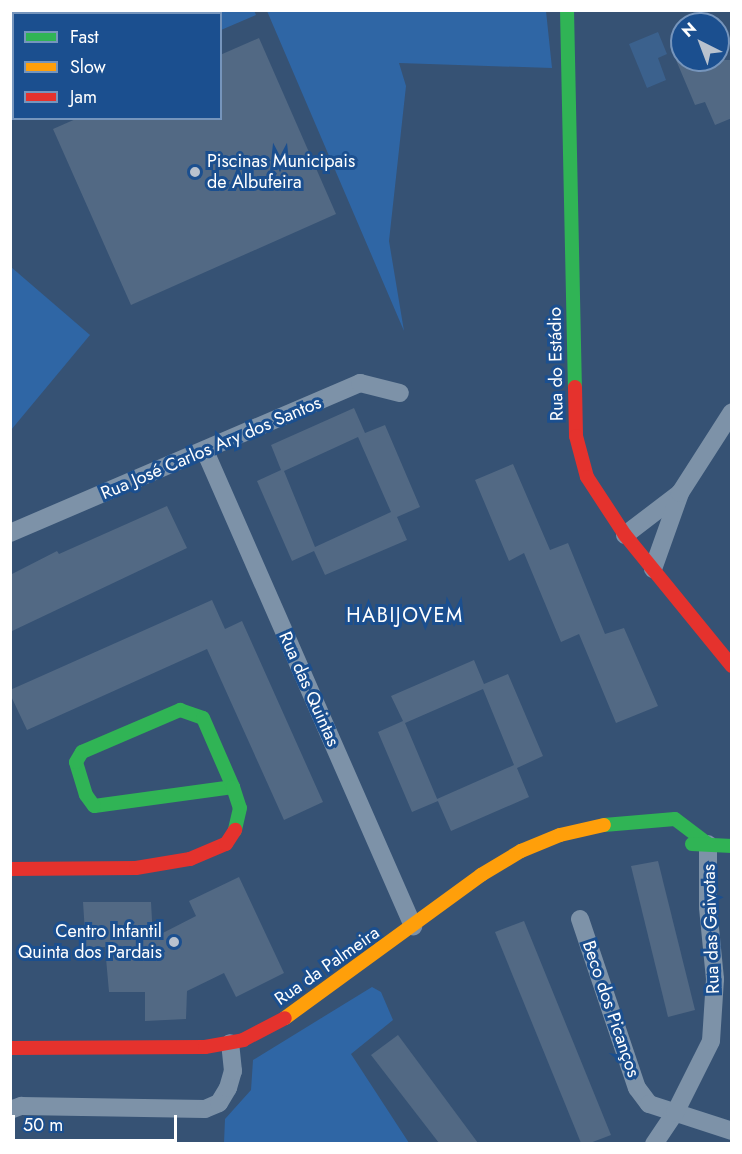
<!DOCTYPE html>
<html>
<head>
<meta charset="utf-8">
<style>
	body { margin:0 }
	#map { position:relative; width:742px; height:1154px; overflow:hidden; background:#365274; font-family:Jost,sans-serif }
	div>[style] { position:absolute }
	.green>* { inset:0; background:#2f66a5 }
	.water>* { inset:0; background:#3b618d }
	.building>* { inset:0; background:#526984 }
	.street>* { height:18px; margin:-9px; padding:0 9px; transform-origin:9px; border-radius:9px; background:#7d92a8 }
	.fast>* { height:14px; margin:-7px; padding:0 7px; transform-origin:7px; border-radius:7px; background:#30b455 }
	.slow>* { height:14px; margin:-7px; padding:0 7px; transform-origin:7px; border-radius:7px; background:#ff9f0a }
	.jam>* { height:14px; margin:-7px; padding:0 7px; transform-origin:7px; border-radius:7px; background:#e5322d }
	.dots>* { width:16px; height:16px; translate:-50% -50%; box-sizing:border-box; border:3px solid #1b4f8f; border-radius:50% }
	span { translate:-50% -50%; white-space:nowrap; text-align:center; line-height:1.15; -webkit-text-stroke:6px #1b4f8f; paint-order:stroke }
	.poi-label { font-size:18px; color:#fff }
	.left { translate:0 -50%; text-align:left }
	.right { translate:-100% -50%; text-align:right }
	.street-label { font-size:18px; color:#fff }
	.neighbourhood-label { font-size:20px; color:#fff; letter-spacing:1.5px }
	.frame { position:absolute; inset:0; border:12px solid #fff; pointer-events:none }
	.legend { position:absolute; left:12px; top:12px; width:210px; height:108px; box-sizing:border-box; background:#1b4f8f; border:2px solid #7695bc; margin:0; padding:8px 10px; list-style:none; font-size:18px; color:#fff }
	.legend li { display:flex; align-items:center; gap:12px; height:30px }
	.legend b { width:30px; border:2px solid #7695bc }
	.north { position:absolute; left:670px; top:12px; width:60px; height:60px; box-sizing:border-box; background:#1b4f8f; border:2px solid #7695bc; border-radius:50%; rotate:318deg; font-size:16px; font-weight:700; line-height:24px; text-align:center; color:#fff }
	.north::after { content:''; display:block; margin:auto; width:21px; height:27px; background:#b9c2ce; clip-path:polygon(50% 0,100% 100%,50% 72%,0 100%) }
	.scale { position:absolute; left:12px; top:1115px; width:165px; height:27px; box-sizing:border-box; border:3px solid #fff; border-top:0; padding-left:8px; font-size:18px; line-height:21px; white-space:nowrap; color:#fff; -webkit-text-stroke:4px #1b4f8f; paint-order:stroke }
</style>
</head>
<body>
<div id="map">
	<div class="green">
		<div style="clip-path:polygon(156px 10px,254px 10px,256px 15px,221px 30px,220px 14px,152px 13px)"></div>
		<div style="clip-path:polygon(267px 11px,546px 11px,552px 68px,399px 63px,406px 86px,389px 241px,404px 331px)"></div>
		<div style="clip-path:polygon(11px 267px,90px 335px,11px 430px)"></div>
		<div style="clip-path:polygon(372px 987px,381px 992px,393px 1020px,351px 1054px,409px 1143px,224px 1143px,225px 1119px,251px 1090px,253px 1060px)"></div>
	</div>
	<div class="water">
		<div style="clip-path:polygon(658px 32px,667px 54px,658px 58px,666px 80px,647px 88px,629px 44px)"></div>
	</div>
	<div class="building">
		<div style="clip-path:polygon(259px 38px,336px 214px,131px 305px,53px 129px,78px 118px,220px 118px,220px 55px)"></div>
		<div style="clip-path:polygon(676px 60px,732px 60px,732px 118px,715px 125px,705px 102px,695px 105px)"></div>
		<div style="clip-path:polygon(evenodd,354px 408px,365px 433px,385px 425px,420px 507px,397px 517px,407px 540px,325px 575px,314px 551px,292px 561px,257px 481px,281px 470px,271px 445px,354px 408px,358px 437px,391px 512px,315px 547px,284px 471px,358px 437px)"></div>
		<div style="clip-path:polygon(513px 464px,550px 550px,568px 543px,605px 634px,624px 628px,658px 706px,616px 723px,579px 634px,561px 642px,524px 553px,509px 561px,475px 480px)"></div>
		<div style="clip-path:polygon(167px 506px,187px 548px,10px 632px,10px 575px,57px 551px,59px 554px)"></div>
		<div style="clip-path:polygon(212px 600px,225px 629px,242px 621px,323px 802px,284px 820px,207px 649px,27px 730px,10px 694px,10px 690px)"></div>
		<div style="clip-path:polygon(474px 660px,484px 684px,508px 674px,543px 756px,517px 768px,529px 797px,451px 831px,437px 799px,514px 765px,483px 689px,405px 723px,438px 801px,412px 812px,378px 732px,403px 721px,391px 696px)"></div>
		<div style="clip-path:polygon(658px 861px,695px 1010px,668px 1017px,631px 866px)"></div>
		<div style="clip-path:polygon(239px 877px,284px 973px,236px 997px,224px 973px,187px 991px,186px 1019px,145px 1021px,145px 992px,109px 992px,105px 947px,86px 948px,83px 902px,151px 902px,153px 938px,196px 916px,189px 901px)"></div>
		<div style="clip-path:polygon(524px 921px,611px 1135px,590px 1143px,581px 1143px,495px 932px)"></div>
		<div style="clip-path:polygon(398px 1035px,478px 1143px,439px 1143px,371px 1055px)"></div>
	</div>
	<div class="street">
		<div style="left:205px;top:451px;width:519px;rotate:66.35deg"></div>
		<div style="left:10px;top:533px;width:381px;rotate:-23.2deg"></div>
		<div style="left:360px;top:383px;width:41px;rotate:14deg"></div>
		<div style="left:625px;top:535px;width:69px;rotate:-37.4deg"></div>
		<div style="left:653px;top:569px;width:81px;rotate:-70.4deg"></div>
		<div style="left:680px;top:493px;width:96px;rotate:-57.3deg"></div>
		<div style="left:580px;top:919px;width:178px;rotate:71.4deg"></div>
		<div style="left:637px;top:1088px;width:20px;rotate:53deg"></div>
		<div style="left:649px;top:1104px;width:87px;rotate:18deg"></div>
		<div style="left:10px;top:1110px;width:12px;rotate:-20deg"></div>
		<div style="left:21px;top:1106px;width:184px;rotate:0.9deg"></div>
		<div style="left:205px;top:1109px;width:15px;rotate:-23deg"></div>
		<div style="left:219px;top:1103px;width:17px;rotate:-59deg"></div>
		<div style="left:228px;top:1088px;width:18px;rotate:-74deg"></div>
		<div style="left:233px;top:1071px;width:28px;rotate:-96deg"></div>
		<div style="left:654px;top:1144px;width:37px;rotate:-56deg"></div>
		<div style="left:675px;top:1113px;width:80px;rotate:-63.4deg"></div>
		<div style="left:711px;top:1041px;width:62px;rotate:-86.3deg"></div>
		<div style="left:715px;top:979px;width:72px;rotate:-95.6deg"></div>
		<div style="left:708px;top:907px;width:63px;rotate:-90deg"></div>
	</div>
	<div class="fast">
		<div style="left:567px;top:10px;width:377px;rotate:88.8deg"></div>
		<div style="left:233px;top:787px;width:140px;rotate:172.2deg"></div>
		<div style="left:94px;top:806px;width:14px;rotate:-126deg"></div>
		<div style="left:86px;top:795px;width:34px;rotate:-107deg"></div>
		<div style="left:76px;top:762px;width:12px;rotate:-59deg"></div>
		<div style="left:82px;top:752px;width:107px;rotate:-23.2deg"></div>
		<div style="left:180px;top:710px;width:24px;rotate:19deg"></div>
		<div style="left:203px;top:718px;width:75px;rotate:66.5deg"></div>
		<div style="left:233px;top:787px;width:22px;rotate:72deg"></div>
		<div style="left:240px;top:808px;width:23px;rotate:103deg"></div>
		<div style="left:604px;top:825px;width:71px;rotate:-4.8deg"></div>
		<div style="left:675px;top:819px;width:41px;rotate:37.1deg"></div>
		<div style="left:692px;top:844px;width:40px;rotate:2.9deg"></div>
	</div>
	<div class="slow">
		<div style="left:285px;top:1018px;width:243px;rotate:-36.1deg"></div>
		<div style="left:481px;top:875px;width:47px;rotate:-31deg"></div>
		<div style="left:521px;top:851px;width:42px;rotate:-22.3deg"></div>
		<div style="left:560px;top:835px;width:45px;rotate:-12.8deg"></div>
	</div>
	<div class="jam">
		<div style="left:575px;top:387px;width:49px;rotate:88.8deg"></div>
		<div style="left:576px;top:436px;width:42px;rotate:75deg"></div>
		<div style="left:587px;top:477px;width:69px;rotate:56.8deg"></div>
		<div style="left:625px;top:535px;width:169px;rotate:50.8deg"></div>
		<div style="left:10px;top:869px;width:126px;rotate:-0.5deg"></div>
		<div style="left:136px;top:868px;width:55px;rotate:-9.5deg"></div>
		<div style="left:190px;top:859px;width:39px;rotate:-23deg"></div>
		<div style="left:226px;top:844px;width:17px;rotate:-57deg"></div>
		<div style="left:10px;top:1048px;width:195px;rotate:-0.3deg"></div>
		<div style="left:205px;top:1047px;width:39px;rotate:-10deg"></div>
		<div style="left:243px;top:1040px;width:47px;rotate:-27.6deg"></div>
	</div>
	<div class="dots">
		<div style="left:195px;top:172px;background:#b9c2ce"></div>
		<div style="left:174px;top:942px;background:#b9c2ce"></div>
	</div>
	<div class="poi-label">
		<span class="left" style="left:207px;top:172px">Piscinas Municipais<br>de Albufeira</span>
		<span class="right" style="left:162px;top:942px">Centro Infantil<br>Quinta dos Pardais</span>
	</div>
	<div class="street-label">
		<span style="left:556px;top:364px;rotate:-91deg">Rua do Estádio</span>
		<span style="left:211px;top:448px;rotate:-23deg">Rua José Carlos Ary dos Santos</span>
		<span style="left:309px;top:689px;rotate:66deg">Rua das Quintas</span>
		<span style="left:711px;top:929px;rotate:-92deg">Rua das Gaivotas</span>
		<span style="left:327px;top:966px;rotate:-35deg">Rua da Palmeira</span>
		<span style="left:611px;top:1009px;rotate:71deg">Beco dos Picanços</span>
	</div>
	<div class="neighbourhood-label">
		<span style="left:405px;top:615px">HABIJOVEM</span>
	</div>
	<div class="frame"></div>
	<ul class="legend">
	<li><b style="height:8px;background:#30b455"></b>Fast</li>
	<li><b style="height:8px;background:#ff9f0a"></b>Slow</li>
	<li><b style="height:8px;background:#e5322d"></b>Jam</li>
	</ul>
	<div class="north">N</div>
	<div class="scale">50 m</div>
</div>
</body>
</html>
